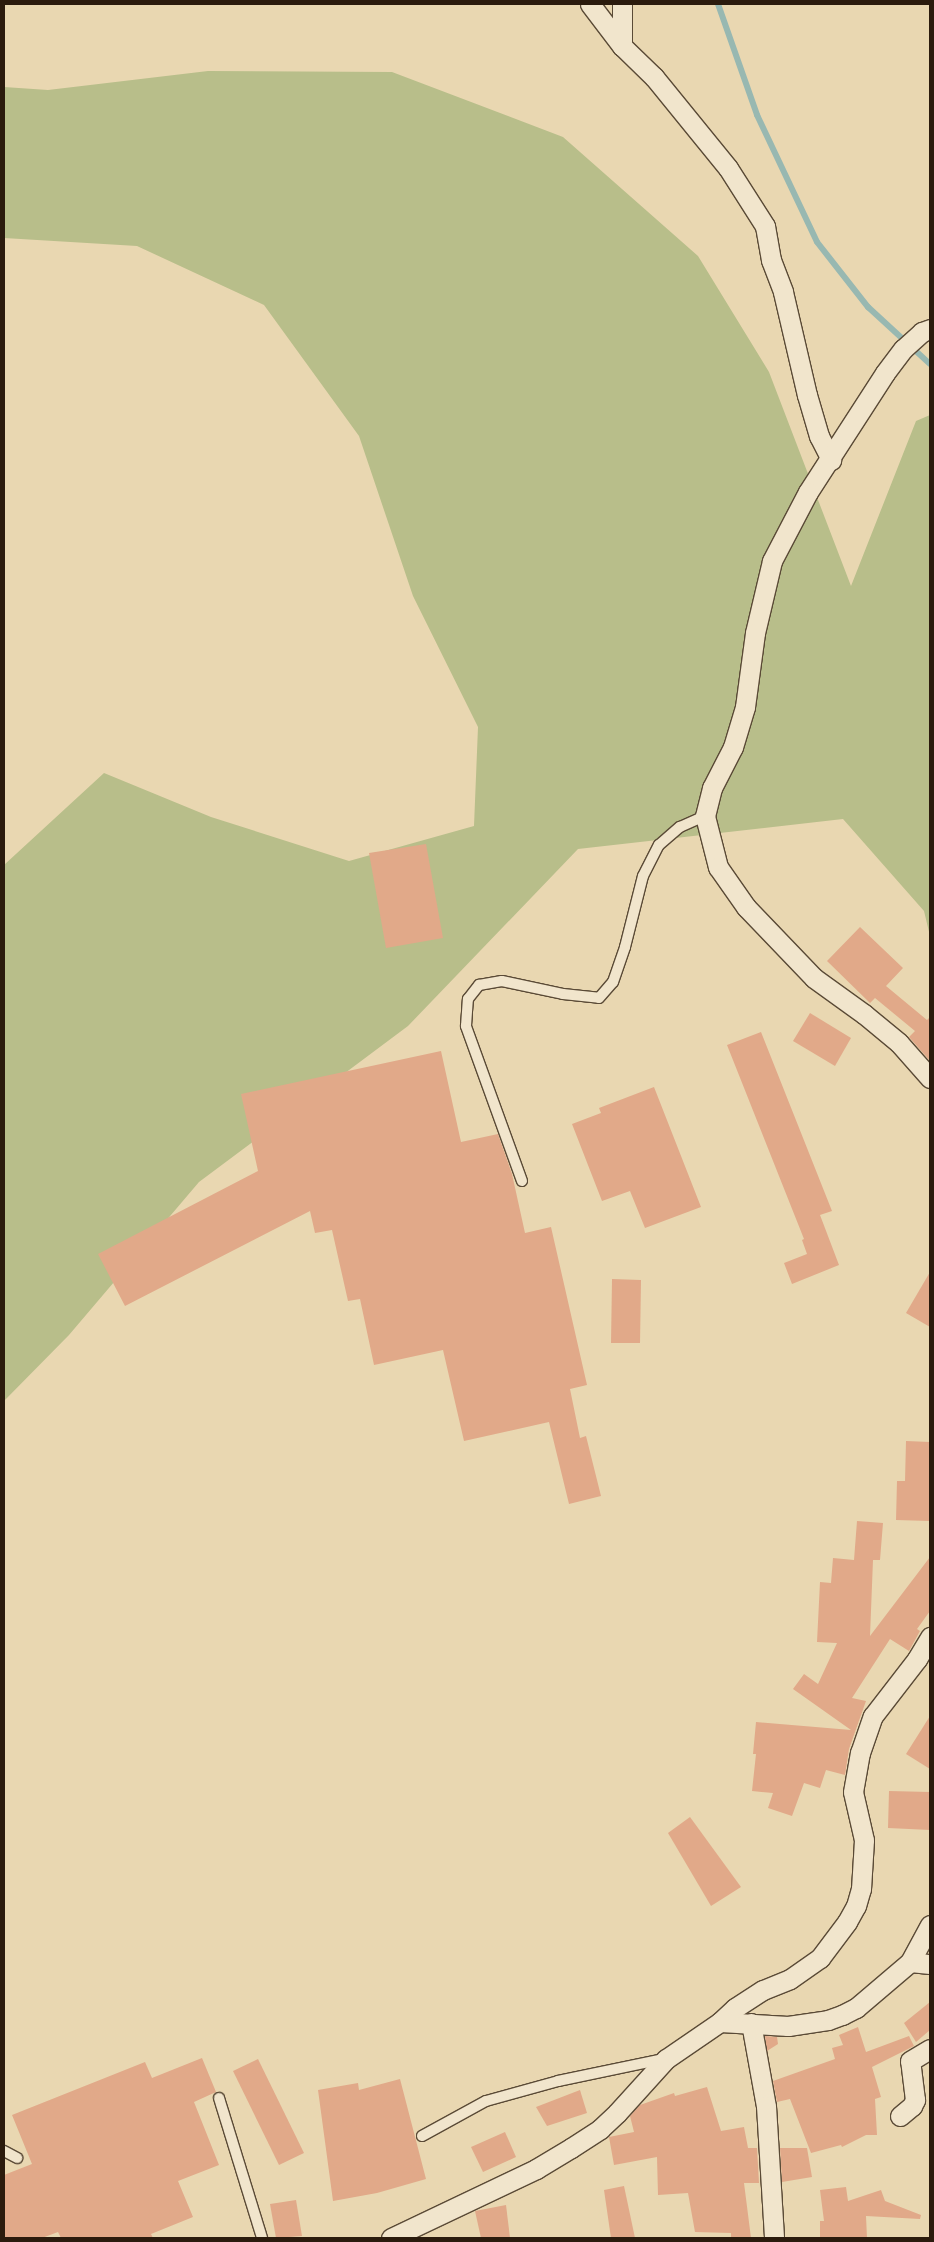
<!DOCTYPE html>
<html>
<head>
<meta charset="utf-8">
<style>
	body { margin:0 }
	#map { position:relative; width:934px; height:2242px; overflow:hidden; background:#e9d7b1; font-family:"Libre Caslon Text",serif }
	div>[style] { position:absolute }
	.green>* { inset:0; background:#b8be8a }
	.stream>* { height:6px; margin:-3px; padding:0 3px; transform-origin:3px; border-radius:3px; background:#98b8b1 }
	.building>* { inset:0; background:#e1a989 }
	.roads { filter:drop-shadow(1px 0 #5a4a36) drop-shadow(-1px 0 #5a4a36) drop-shadow(0 1px #5a4a36) drop-shadow(0 -1px #5a4a36) }
	.lane>* { height:10px; margin:-5px; padding:0 5px; transform-origin:5px; border-radius:5px; background:#f1e5cc }
	.street>* { height:19px; margin:-9.5px; padding:0 9.5px; transform-origin:9.5px; border-radius:9.5px; background:#f1e5cc }
	span { translate:-50% -50%; white-space:nowrap; text-align:center; line-height:1.15; -webkit-text-stroke:4.5px #f1e5cc; paint-order:stroke }
	.frame { position:absolute; inset:0; border:5px solid #2b1b0d; pointer-events:none }
</style>
</head>
<body>
<div id="map">
	<div class="green">
		<div style="clip-path:polygon(208px 71px,392px 72px,563px 137px,698px 256px,769px 372px,851px 586px,916px 421px,930px 415px,930px 936px,924px 911px,843px 819px,578px 849px,408px 1026px,199px 1182px,69px 1335px,4px 1401px,4px 865px,104px 773px,211px 817px,349px 861px,474px 826px,478px 727px,413px 596px,359px 436px,264px 305px,137px 246px,4px 238px,4px 87px,48px 90px)"></div>
	</div>
	<div class="stream">
		<div style="left:718px;top:4px;width:118px;rotate:70.6deg"></div>
		<div style="left:757px;top:115px;width:140px;rotate:64.7deg"></div>
		<div style="left:817px;top:242px;width:83px;rotate:51.9deg"></div>
		<div style="left:868px;top:307px;width:84px;rotate:42.6deg"></div>
	</div>
	<div class="building">
		<div style="clip-path:polygon(426px 844px,443px 938px,386px 948px,369px 853px)"></div>
		<div style="clip-path:polygon(860px 927px,903px 968px,886px 986px,927px 1020px,930px 1017px,930px 1061px,909px 1037px,915px 1031px,875px 998px,870px 1003px,827px 961px)"></div>
		<div style="clip-path:polygon(810px 1013px,851px 1038px,835px 1066px,793px 1041px)"></div>
		<div style="clip-path:polygon(761px 1032px,832px 1211px,820px 1215px,839px 1265px,792px 1284px,784px 1263px,807px 1254px,802px 1240px,804px 1239px,727px 1045px)"></div>
		<div style="clip-path:polygon(441px 1051px,461px 1142px,498px 1134px,512px 1174px,525px 1233px,551px 1227px,587px 1385px,570px 1389px,580px 1438px,586px 1436px,601px 1496px,569px 1504px,549px 1422px,464px 1441px,443px 1350px,374px 1365px,360px 1299px,348px 1301px,332px 1230px,315px 1233px,310px 1211px,125px 1306px,98px 1254px,258px 1171px,241px 1094px)"></div>
		<div style="clip-path:polygon(654px 1087px,701px 1207px,645px 1228px,630px 1191px,602px 1201px,572px 1124px,601px 1113px,599px 1108px)"></div>
		<div style="clip-path:polygon(930px 1272px,930px 1327px,906px 1313px)"></div>
		<div style="clip-path:polygon(612px 1279px,641px 1280px,640px 1343px,611px 1343px)"></div>
		<div style="clip-path:polygon(906px 1441px,930px 1442px,930px 1521px,896px 1520px,897px 1481px,905px 1481px)"></div>
		<div style="clip-path:polygon(857px 1521px,883px 1523px,880px 1560px,873px 1560px,870px 1636px,930px 1557px,930px 1611px,917px 1629px,920px 1631px,909px 1651px,890px 1639px,852px 1698px,866px 1701px,849px 1749px,845px 1775px,826px 1770px,820px 1788px,804px 1783px,792px 1816px,768px 1808px,773px 1793px,752px 1791px,756px 1754px,753px 1754px,756px 1722px,851px 1730px,793px 1689px,804px 1674px,818px 1684px,837px 1643px,817px 1642px,820px 1582px,831px 1583px,833px 1558px,854px 1560px)"></div>
		<div style="clip-path:polygon(930px 1716px,930px 1769px,906px 1754px)"></div>
		<div style="clip-path:polygon(889px 1791px,930px 1792px,930px 1830px,888px 1828px)"></div>
		<div style="clip-path:polygon(690px 1817px,741px 1887px,711px 1906px,668px 1833px)"></div>
		<div style="clip-path:polygon(930px 2002px,930px 2030px,916px 2042px,904px 2023px)"></div>
		<div style="clip-path:polygon(858px 2027px,866px 2052px,909px 2036px,914px 2046px,872px 2067px,881px 2097px,875px 2099px,877px 2135px,866px 2135px,842px 2147px,841px 2145px,811px 2153px,790px 2099px,777px 2102px,773px 2081px,835px 2059px,832px 2048px,843px 2045px,839px 2035px)"></div>
		<div style="clip-path:polygon(765px 2036px,777px 2037px,778px 2044px,767px 2051px)"></div>
		<div style="clip-path:polygon(202px 2058px,216px 2092px,194px 2102px,219px 2165px,178px 2181px,193px 2217px,151px 2234px,153px 2238px,61px 2238px,58px 2232px,42px 2238px,4px 2238px,4px 2175px,32px 2164px,12px 2115px,145px 2062px,152px 2078px)"></div>
		<div style="clip-path:polygon(258px 2059px,304px 2153px,279px 2165px,233px 2071px)"></div>
		<div style="clip-path:polygon(400px 2079px,426px 2179px,377px 2193px,333px 2201px,318px 2090px,358px 2083px,359px 2090px)"></div>
		<div style="clip-path:polygon(707px 2087px,721px 2131px,744px 2127px,748px 2148px,757px 2148px,759px 2183px,744px 2183px,751px 2238px,731px 2238px,731px 2233px,695px 2232px,688px 2193px,658px 2195px,657px 2157px,614px 2165px,609px 2137px,634px 2132px,630px 2116px,640px 2105px,674px 2093px,675px 2096px)"></div>
		<div style="clip-path:polygon(580px 2090px,587px 2113px,547px 2126px,536px 2107px)"></div>
		<div style="clip-path:polygon(505px 2132px,516px 2157px,483px 2172px,471px 2147px)"></div>
		<div style="clip-path:polygon(780px 2148px,807px 2148px,812px 2177px,782px 2182px)"></div>
		<div style="clip-path:polygon(624px 2186px,635px 2238px,611px 2238px,604px 2190px)"></div>
		<div style="clip-path:polygon(846px 2187px,848px 2201px,881px 2190px,885px 2201px,921px 2215px,920px 2219px,866px 2216px,867px 2238px,820px 2238px,820px 2221px,824px 2221px,820px 2190px)"></div>
		<div style="clip-path:polygon(296px 2200px,302px 2236px,276px 2238px,270px 2204px)"></div>
		<div style="clip-path:polygon(506px 2205px,510px 2238px,481px 2238px,475px 2211px)"></div>
	</div>
	<div class="roads">
		<div class="lane">
			<div style="left:522px;top:1181px;width:165px;rotate:-109.9deg"></div>
			<div style="left:466px;top:1026px;width:27px;rotate:-86deg"></div>
			<div style="left:468px;top:999px;width:18px;rotate:-52deg"></div>
			<div style="left:479px;top:985px;width:23px;rotate:-10deg"></div>
			<div style="left:502px;top:981px;width:62px;rotate:12deg"></div>
			<div style="left:563px;top:994px;width:36px;rotate:6deg"></div>
			<div style="left:599px;top:998px;width:21px;rotate:-49deg"></div>
			<div style="left:613px;top:982px;width:37px;rotate:-71deg"></div>
			<div style="left:625px;top:947px;width:73px;rotate:-75.8deg"></div>
			<div style="left:643px;top:876px;width:35px;rotate:-63deg"></div>
			<div style="left:659px;top:845px;width:28px;rotate:-41deg"></div>
			<div style="left:680px;top:827px;width:27px;rotate:-24deg"></div>
			<div style="left:219px;top:2098px;width:146px;rotate:72.9deg"></div>
			<div style="left:422px;top:2136px;width:73px;rotate:-28.7deg"></div>
			<div style="left:486px;top:2101px;width:75px;rotate:-15.5deg"></div>
			<div style="left:558px;top:2081px;width:107px;rotate:-11.8deg"></div>
			<div style="left:4px;top:2151px;width:15px;rotate:28deg"></div>
		</div>
		<div class="street">
			<div style="left:590px;top:4px;width:53px;rotate:52.7deg"></div>
			<div style="left:622px;top:46px;width:45px;rotate:44.1deg"></div>
			<div style="left:654px;top:77px;width:117px;rotate:50.9deg"></div>
			<div style="left:728px;top:168px;width:69px;rotate:57.5deg"></div>
			<div style="left:765px;top:226px;width:35px;rotate:80deg"></div>
			<div style="left:771px;top:260px;width:34px;rotate:69deg"></div>
			<div style="left:783px;top:292px;width:106px;rotate:76.9deg"></div>
			<div style="left:807px;top:395px;width:43px;rotate:73.7deg"></div>
			<div style="left:819px;top:436px;width:27px;rotate:63deg"></div>
			<div style="left:622px;top:4px;width:42px;rotate:90deg"></div>
			<div style="left:930px;top:329px;width:9px;rotate:159deg"></div>
			<div style="left:922px;top:332px;width:25px;rotate:138deg"></div>
			<div style="left:903px;top:349px;width:30px;rotate:127deg"></div>
			<div style="left:885px;top:373px;width:142px;rotate:122.9deg"></div>
			<div style="left:808px;top:492px;width:78px;rotate:117.6deg"></div>
			<div style="left:772px;top:561px;width:74px;rotate:103.3deg"></div>
			<div style="left:755px;top:633px;width:75px;rotate:97.7deg"></div>
			<div style="left:745px;top:707px;width:42px;rotate:106.7deg"></div>
			<div style="left:733px;top:747px;width:46px;rotate:117.1deg"></div>
			<div style="left:712px;top:788px;width:29px;rotate:104deg"></div>
			<div style="left:705px;top:816px;width:53px;rotate:75.7deg"></div>
			<div style="left:718px;top:867px;width:49px;rotate:55deg"></div>
			<div style="left:746px;top:907px;width:98px;rotate:46.2deg"></div>
			<div style="left:814px;top:978px;width:62px;rotate:35.8deg"></div>
			<div style="left:864px;top:1014px;width:45px;rotate:39.6deg"></div>
			<div style="left:899px;top:1043px;width:47px;rotate:48.5deg"></div>
			<div style="left:910px;top:1962px;width:20px;rotate:6deg"></div>
			<div style="left:720px;top:2022px;width:68px;rotate:3.4deg"></div>
			<div style="left:788px;top:2026px;width:40px;rotate:-8.5deg"></div>
			<div style="left:828px;top:2020px;width:15px;rotate:-20deg"></div>
			<div style="left:842px;top:2015px;width:16px;rotate:-27deg"></div>
			<div style="left:856px;top:2008px;width:71px;rotate:-40.4deg"></div>
			<div style="left:910px;top:1962px;width:42px;rotate:-61.6deg"></div>
			<div style="left:751px;top:2023px;width:84px;rotate:79.8deg"></div>
			<div style="left:766px;top:2106px;width:132px;rotate:86.5deg"></div>
			<div style="left:900px;top:2116px;width:16px;rotate:-40deg"></div>
			<div style="left:912px;top:2106px;width:7px;rotate:-63deg"></div>
			<div style="left:915px;top:2100px;width:39px;rotate:-97deg"></div>
			<div style="left:910px;top:2061px;width:23px;rotate:-31deg"></div>
			<div style="left:391px;top:2238px;width:161px;rotate:-25.4deg"></div>
			<div style="left:536px;top:2169px;width:41px;rotate:-31deg"></div>
			<div style="left:571px;top:2148px;width:35px;rotate:-33deg"></div>
			<div style="left:600px;top:2129px;width:23px;rotate:-43deg"></div>
			<div style="left:617px;top:2113px;width:73px;rotate:-47.8deg"></div>
			<div style="left:666px;top:2059px;width:65px;rotate:-34.4deg"></div>
			<div style="left:720px;top:2022px;width:21px;rotate:-43deg"></div>
			<div style="left:735px;top:2008px;width:33px;rotate:-33deg"></div>
			<div style="left:763px;top:1990px;width:29px;rotate:-22deg"></div>
			<div style="left:790px;top:1979px;width:37px;rotate:-35deg"></div>
			<div style="left:820px;top:1958px;width:45px;rotate:-53.1deg"></div>
			<div style="left:847px;top:1922px;width:18px;rotate:-61deg"></div>
			<div style="left:856px;top:1906px;width:18px;rotate:-74deg"></div>
			<div style="left:861px;top:1889px;width:49px;rotate:-86.5deg"></div>
			<div style="left:864px;top:1840px;width:49px;rotate:-102.9deg"></div>
			<div style="left:853px;top:1792px;width:40px;rotate:-80deg"></div>
			<div style="left:860px;top:1753px;width:39px;rotate:-71deg"></div>
			<div style="left:873px;top:1716px;width:72px;rotate:-52.3deg"></div>
			<div style="left:917px;top:1659px;width:26px;rotate:-59deg"></div>
		</div>
	</div>
	<div class="frame"></div>
</div>
</body>
</html>
